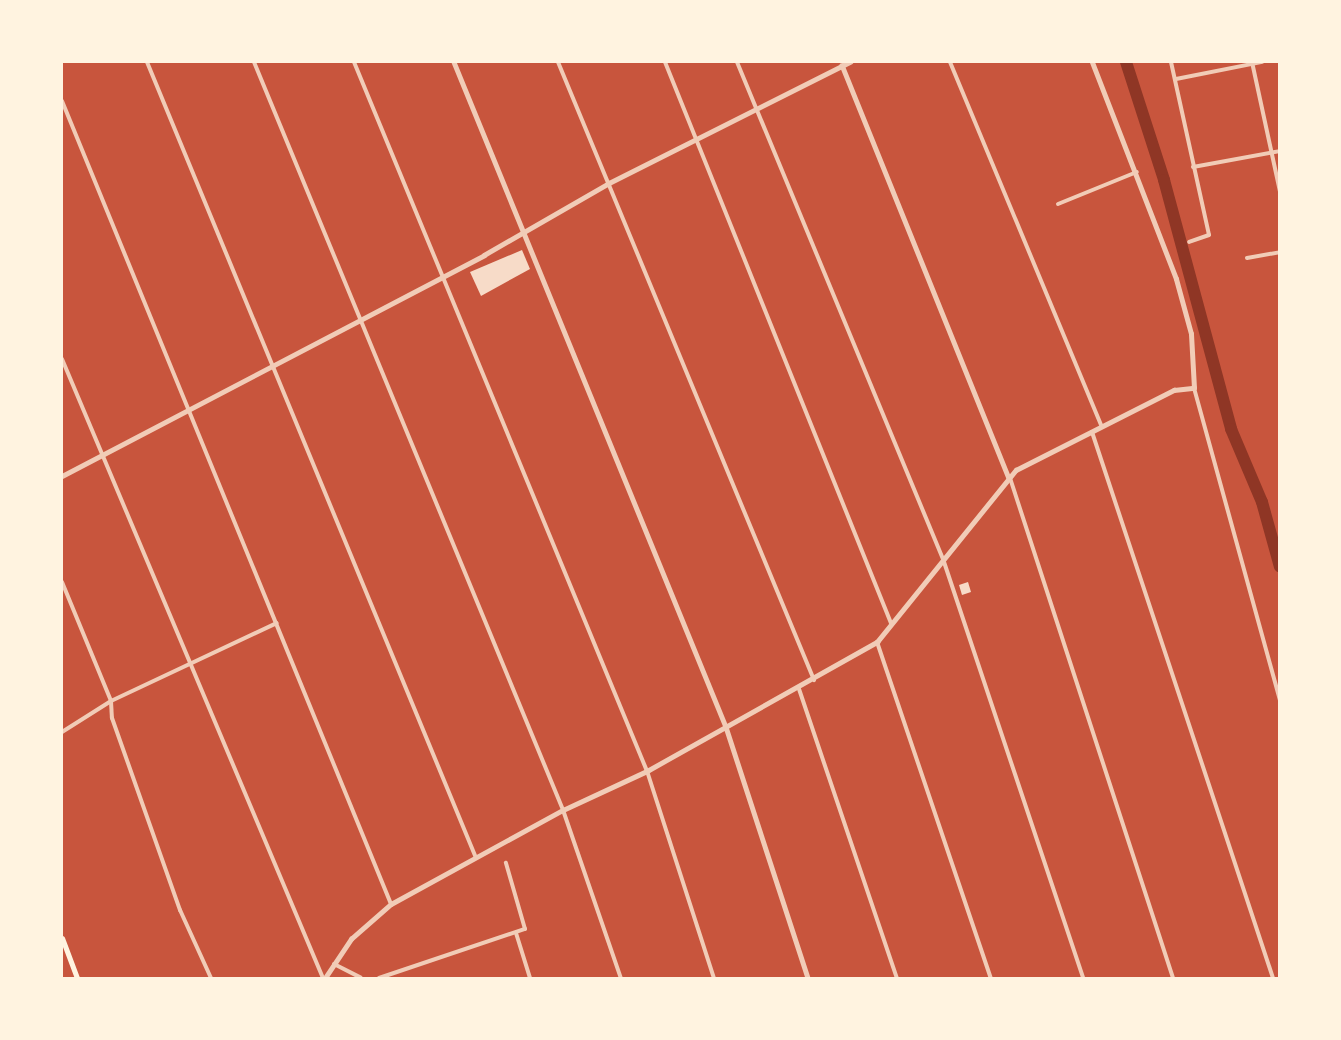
<!DOCTYPE html>
<html>
<head>
<meta charset="utf-8">
<style>
	body { margin:0 }
	#map { position:relative; width:1341px; height:1040px; overflow:hidden; background:#c8553d; font-family:"Alegreya Sans",sans-serif }
	div>[style] { position:absolute }
	.river>* { height:12px; margin:-6px; padding:0 6px; transform-origin:6px; border-radius:6px; background:#8f3625 }
	.building>* { inset:0; background:#f7dbc8 }
	.minor>* { height:4px; margin:-2px; padding:0 2px; transform-origin:2px; border-radius:2px; background:#f1ccb7 }
	.tertiary>* { height:4.5px; margin:-2.25px; padding:0 2.25px; transform-origin:2.25px; border-radius:2.25px; background:#f1ccb7 }
	.secondary>* { height:5px; margin:-2.5px; padding:0 2.5px; transform-origin:2.5px; border-radius:2.5px; background:#fff3e0 }
	span { translate:-50% -50%; white-space:nowrap; text-align:center; line-height:1.15; -webkit-text-stroke:6px #fff3e0; paint-order:stroke }
	.frame { position:absolute; inset:0; border:63px solid #fff3e0; pointer-events:none }
</style>
</head>
<body>
<div id="map">
	<div class="river">
		<div style="left:1126px;top:62px;width:124px;rotate:72.1deg"></div>
		<div style="left:1164px;top:180px;width:258px;rotate:74.9deg"></div>
		<div style="left:1231px;top:429px;width:79px;rotate:67deg"></div>
		<div style="left:1262px;top:502px;width:67px;rotate:74.5deg"></div>
	</div>
	<div class="building">
		<div style="clip-path:polygon(522px 250px,530px 269px,481px 296px,470px 272px)"></div>
		<div style="clip-path:polygon(968px 582px,971px 592px,962px 595px,959px 585px)"></div>
	</div>
	<div class="minor">
		<div style="left:147px;top:62px;width:861px;rotate:67.54deg"></div>
		<div style="left:254px;top:62px;width:809px;rotate:67.55deg"></div>
		<div style="left:563px;top:810px;width:178px;rotate:71deg"></div>
		<div style="left:354px;top:62px;width:767px;rotate:67.55deg"></div>
		<div style="left:647px;top:771px;width:218px;rotate:72.1deg"></div>
		<div style="left:558px;top:62px;width:669px;rotate:67.5deg"></div>
		<div style="left:665px;top:62px;width:605px;rotate:68.06deg"></div>
		<div style="left:737px;top:62px;width:538px;rotate:67.49deg"></div>
		<div style="left:943px;top:559px;width:442px;rotate:71.5deg"></div>
		<div style="left:950px;top:62px;width:395px;rotate:67.4deg"></div>
		<div style="left:1171px;top:62px;width:177px;rotate:77.6deg"></div>
		<div style="left:1209px;top:235px;width:21px;rotate:161deg"></div>
		<div style="left:1252px;top:62px;width:132px;rotate:77.8deg"></div>
		<div style="left:1176px;top:79px;width:88px;rotate:-11.2deg"></div>
		<div style="left:62px;top:101px;width:868px;rotate:67.72deg"></div>
		<div style="left:1193px;top:167px;width:88px;rotate:-10.4deg"></div>
		<div style="left:1058px;top:204px;width:85px;rotate:-22.1deg"></div>
		<div style="left:1247px;top:258px;width:34px;rotate:-10deg"></div>
		<div style="left:1280px;top:338px;width:22px;rotate:90deg"></div>
		<div style="left:62px;top:359px;width:672px;rotate:67.14deg"></div>
		<div style="left:1194px;top:388px;width:324px;rotate:74.6deg"></div>
		<div style="left:1092px;top:432px;width:575px;rotate:71.66deg"></div>
		<div style="left:1010px;top:478px;width:526px;rotate:71.94deg"></div>
		<div style="left:62px;top:582px;width:129px;rotate:67.6deg"></div>
		<div style="left:111px;top:701px;width:17px;rotate:87deg"></div>
		<div style="left:112px;top:718px;width:204px;rotate:70.5deg"></div>
		<div style="left:180px;top:910px;width:75px;rotate:65.5deg"></div>
		<div style="left:877px;top:642px;width:355px;rotate:71.3deg"></div>
		<div style="left:799px;top:689px;width:305px;rotate:71.3deg"></div>
		<div style="left:62px;top:732px;width:58px;rotate:-32.3deg"></div>
		<div style="left:111px;top:701px;width:183px;rotate:-25.2deg"></div>
		<div style="left:516px;top:933px;width:47px;rotate:72.7deg"></div>
		<div style="left:334px;top:964px;width:30px;rotate:27deg"></div>
		<div style="left:379px;top:978px;width:154px;rotate:-18.6deg"></div>
		<div style="left:525px;top:929px;width:69px;rotate:-106.1deg"></div>
	</div>
	<div class="tertiary">
		<div style="left:454px;top:62px;width:718px;rotate:67.75deg"></div>
		<div style="left:726px;top:727px;width:264px;rotate:71.9deg"></div>
		<div style="left:842px;top:65px;width:445px;rotate:68deg"></div>
		<div style="left:62px;top:476px;width:476px;rotate:-27.6deg"></div>
		<div style="left:484px;top:255px;width:144px;rotate:-29.9deg"></div>
		<div style="left:609px;top:183px;width:270px;rotate:-26.7deg"></div>
		<div style="left:325px;top:978px;width:47px;rotate:-56.3deg"></div>
		<div style="left:351px;top:939px;width:53px;rotate:-41.2deg"></div>
		<div style="left:391px;top:904px;width:196px;rotate:-28.7deg"></div>
		<div style="left:563px;top:810px;width:93px;rotate:-24.9deg"></div>
		<div style="left:647px;top:771px;width:264px;rotate:-29.3deg"></div>
		<div style="left:877px;top:642px;width:221px;rotate:-51.1deg"></div>
		<div style="left:1016px;top:470px;width:177px;rotate:-26.9deg"></div>
		<div style="left:1174px;top:390px;width:20px;rotate:-6deg"></div>
		<div style="left:1194px;top:388px;width:54px;rotate:-93.2deg"></div>
		<div style="left:1191px;top:334px;width:57px;rotate:-105.3deg"></div>
		<div style="left:1176px;top:279px;width:233px;rotate:-111.2deg"></div>
	</div>
	<div class="secondary">
		<div style="left:62px;top:938px;width:43px;rotate:69.4deg"></div>
	</div>
	<div class="frame"></div>
</div>
</body>
</html>
